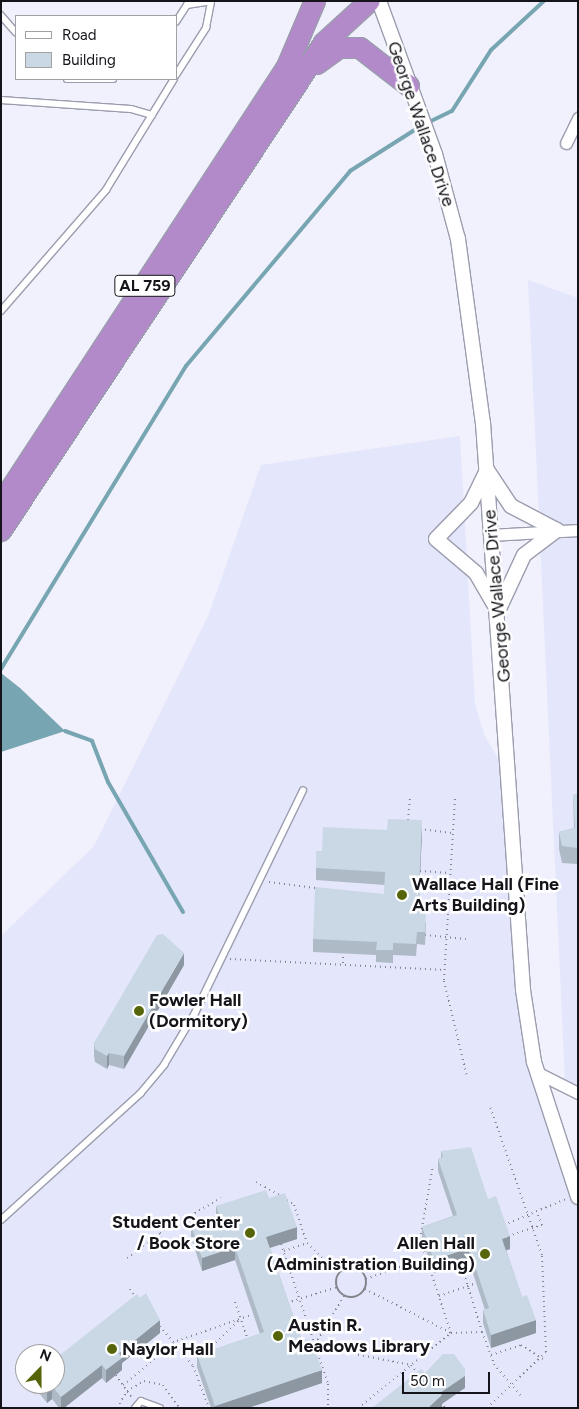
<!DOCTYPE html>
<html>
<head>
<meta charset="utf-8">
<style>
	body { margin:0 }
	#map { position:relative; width:579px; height:1409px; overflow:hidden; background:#f0f1fc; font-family:Figtree,sans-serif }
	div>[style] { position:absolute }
	.built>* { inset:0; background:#e4e6fb }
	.water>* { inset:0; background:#77a5b2 }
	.stream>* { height:4px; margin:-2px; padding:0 2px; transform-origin:2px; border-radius:2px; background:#77a5b2 }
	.path>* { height:2px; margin-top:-1px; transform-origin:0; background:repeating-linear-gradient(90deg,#84848d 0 1px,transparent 0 5px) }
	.path>.ring { margin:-1px; padding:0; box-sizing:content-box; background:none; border:2px solid #84848d; border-radius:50% }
	.roads { filter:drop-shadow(1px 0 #9b9dae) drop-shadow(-1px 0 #9b9dae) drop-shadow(0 1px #9b9dae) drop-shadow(0 -1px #9b9dae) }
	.service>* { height:5.5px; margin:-2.75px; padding:0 2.75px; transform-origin:2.75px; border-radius:2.75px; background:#fff }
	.minor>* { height:11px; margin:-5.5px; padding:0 5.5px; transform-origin:5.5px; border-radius:5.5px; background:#fff }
	.tertiary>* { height:14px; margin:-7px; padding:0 7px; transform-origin:7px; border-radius:7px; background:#fff }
	.motorway>* { height:20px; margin:-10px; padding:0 10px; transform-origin:10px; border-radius:10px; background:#b38ac9 }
	.wall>* { inset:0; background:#aebac6 }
	.shaded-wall>* { inset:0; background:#8d97a1 }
	.building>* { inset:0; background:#cad8e6 }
	.dots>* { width:14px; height:14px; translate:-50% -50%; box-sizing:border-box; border:2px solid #fff; border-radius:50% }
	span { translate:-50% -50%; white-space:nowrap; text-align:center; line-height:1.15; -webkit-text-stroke:5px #fff; paint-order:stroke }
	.shield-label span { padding:1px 4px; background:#fff; border:1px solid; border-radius:4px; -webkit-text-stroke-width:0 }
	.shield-label { font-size:16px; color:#14141a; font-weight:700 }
	.street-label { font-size:18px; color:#14141a }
	.poi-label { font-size:18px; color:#14141a; font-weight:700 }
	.left { translate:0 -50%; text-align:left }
	.right { translate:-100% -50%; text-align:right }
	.frame { position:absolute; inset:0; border:2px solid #14141a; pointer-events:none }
	.legend { position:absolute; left:15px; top:15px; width:162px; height:65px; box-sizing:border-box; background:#fff; border:1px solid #a1a1a3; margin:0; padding:6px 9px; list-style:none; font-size:15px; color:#14141a }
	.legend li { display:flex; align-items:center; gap:10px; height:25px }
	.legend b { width:25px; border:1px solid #a1a1a3 }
	.north { position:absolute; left:15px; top:1344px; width:50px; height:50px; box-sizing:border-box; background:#fff; border:1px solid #a1a1a3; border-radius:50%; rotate:22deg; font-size:14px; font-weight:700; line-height:20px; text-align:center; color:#14141a }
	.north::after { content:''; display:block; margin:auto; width:18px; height:22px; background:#57650a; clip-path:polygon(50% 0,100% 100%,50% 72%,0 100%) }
	.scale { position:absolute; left:402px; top:1372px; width:88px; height:22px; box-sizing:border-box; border:2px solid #14141a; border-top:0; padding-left:6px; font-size:15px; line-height:18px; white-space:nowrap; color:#14141a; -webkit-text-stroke:4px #fff; paint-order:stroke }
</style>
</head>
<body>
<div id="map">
	<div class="built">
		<div style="clip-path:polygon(528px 280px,578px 298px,578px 1088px,565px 1082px)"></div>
		<div style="clip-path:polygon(evenodd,460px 436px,475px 704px,484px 734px,511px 782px,530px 1043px,578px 1197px,578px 1408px,1px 1408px,1px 936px,94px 846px,209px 614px,261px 465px,460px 436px,25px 1354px,55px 1354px,55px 1384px,25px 1384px,25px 1354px)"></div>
	</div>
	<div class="water">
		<div style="clip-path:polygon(1px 673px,20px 688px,65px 731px,1px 752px)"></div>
	</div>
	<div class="stream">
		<div style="left:427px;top:123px;width:28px;rotate:-26deg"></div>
		<div style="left:452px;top:111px;width:72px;rotate:-57.4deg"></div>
		<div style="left:491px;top:50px;width:72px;rotate:-42.8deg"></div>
		<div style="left:1px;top:669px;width:355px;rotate:-58.6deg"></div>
		<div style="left:186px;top:366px;width:255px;rotate:-49.9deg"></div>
		<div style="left:350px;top:171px;width:84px;rotate:-32.4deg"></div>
		<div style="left:65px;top:731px;width:29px;rotate:20deg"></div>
		<div style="left:92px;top:741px;width:44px;rotate:68.7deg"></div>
		<div style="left:108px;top:782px;width:150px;rotate:60deg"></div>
	</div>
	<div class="path">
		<div style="left:455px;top:799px;width:182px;rotate:93.5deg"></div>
		<div style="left:444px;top:981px;width:99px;rotate:76.5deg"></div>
		<div style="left:408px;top:820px;width:23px;rotate:-85deg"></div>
		<div style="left:420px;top:829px;width:32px;rotate:7deg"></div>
		<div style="left:420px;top:871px;width:30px;rotate:4deg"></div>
		<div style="left:269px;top:882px;width:47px;rotate:7.3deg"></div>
		<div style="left:425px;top:935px;width:41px;rotate:5.6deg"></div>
		<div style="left:230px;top:959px;width:215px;rotate:2.9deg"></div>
		<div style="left:343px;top:963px;width:10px;rotate:-90deg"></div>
		<div style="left:256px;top:1182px;width:26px;rotate:29deg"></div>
		<div style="left:287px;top:1200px;width:9px;rotate:36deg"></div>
		<div style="left:294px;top:1205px;width:40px;rotate:71.1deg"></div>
		<div style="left:307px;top:1243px;width:45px;rotate:44.1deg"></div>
		<div style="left:504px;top:1225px;width:67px;rotate:-22.8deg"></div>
		<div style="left:508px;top:1236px;width:36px;rotate:-18deg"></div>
		<div style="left:542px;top:1225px;width:14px;rotate:-111deg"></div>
		<div style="left:281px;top:1244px;width:148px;rotate:71.4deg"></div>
		<div style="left:328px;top:1384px;width:24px;rotate:90deg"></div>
		<div style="left:284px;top:1251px;width:24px;rotate:-19deg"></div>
		<div style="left:127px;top:1258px;width:41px;rotate:-37.1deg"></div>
		<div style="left:160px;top:1233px;width:70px;rotate:-29.8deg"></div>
		<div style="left:461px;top:1264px;width:71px;rotate:72.8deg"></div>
		<div class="ring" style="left:336px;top:1267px;width:28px;height:28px"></div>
		<div style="left:366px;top:1279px;width:65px;rotate:-19.8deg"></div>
		<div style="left:130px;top:1289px;width:10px;rotate:53deg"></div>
		<div style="left:365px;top:1289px;width:97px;rotate:27.1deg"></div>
		<div style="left:451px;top:1333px;width:99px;rotate:-108.3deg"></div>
		<div style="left:420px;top:1239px;width:75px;rotate:-80deg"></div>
		<div style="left:344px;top:1296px;width:58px;rotate:121deg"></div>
		<div style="left:314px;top:1346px;width:99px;rotate:11.1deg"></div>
		<div style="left:411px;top:1365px;width:11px;rotate:49deg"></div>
		<div style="left:439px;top:1296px;width:39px;rotate:-19deg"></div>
		<div style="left:235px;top:1302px;width:40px;rotate:71.1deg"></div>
		<div style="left:287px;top:1303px;width:52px;rotate:-17.7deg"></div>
		<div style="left:160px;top:1326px;width:52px;rotate:50.5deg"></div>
		<div style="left:193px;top:1366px;width:45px;rotate:69.1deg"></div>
		<div style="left:205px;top:1353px;width:47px;rotate:-44.1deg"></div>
		<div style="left:491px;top:1355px;width:32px;rotate:-18deg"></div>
		<div style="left:521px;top:1345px;width:26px;rotate:32deg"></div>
		<div style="left:116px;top:1375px;width:28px;rotate:55deg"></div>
		<div style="left:123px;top:1385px;width:70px;rotate:-39.2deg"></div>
		<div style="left:177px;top:1341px;width:78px;rotate:-19.4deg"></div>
		<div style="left:441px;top:1402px;width:8px;rotate:50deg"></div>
		<div style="left:117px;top:1408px;width:20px;rotate:-60deg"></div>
		<div style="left:127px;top:1391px;width:20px;rotate:-30deg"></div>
		<div style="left:144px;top:1381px;width:19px;rotate:12deg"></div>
		<div style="left:163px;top:1385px;width:29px;rotate:54deg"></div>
		<div style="left:358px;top:1408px;width:119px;rotate:-38.9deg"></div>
		<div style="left:451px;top:1333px;width:31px;rotate:-2deg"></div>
		<div style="left:482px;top:1332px;width:34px;rotate:69deg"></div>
		<div style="left:494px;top:1364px;width:42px;rotate:49.8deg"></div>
		<div style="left:487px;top:1408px;width:81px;rotate:-43.5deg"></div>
		<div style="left:546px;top:1352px;width:97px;rotate:-92.4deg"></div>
		<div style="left:542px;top:1255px;width:160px;rotate:-109.3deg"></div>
	</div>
	<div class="roads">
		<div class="service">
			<div style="left:1px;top:15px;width:23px;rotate:49deg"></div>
			<div style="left:176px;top:22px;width:20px;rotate:-57deg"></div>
			<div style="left:187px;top:5px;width:24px;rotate:-9deg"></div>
			<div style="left:176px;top:75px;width:56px;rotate:-57.4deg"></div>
			<div style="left:206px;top:28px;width:25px;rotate:-79deg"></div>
			<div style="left:67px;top:79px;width:46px"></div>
			<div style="left:1px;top:100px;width:130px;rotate:4deg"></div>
			<div style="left:131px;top:109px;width:22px;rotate:16deg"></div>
			<div style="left:1px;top:311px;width:160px;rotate:-49deg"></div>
			<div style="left:106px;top:190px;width:130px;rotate:-58.5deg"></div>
			<div style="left:1px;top:1220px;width:188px;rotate:-42.2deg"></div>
			<div style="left:140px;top:1094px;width:38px;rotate:-50deg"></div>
			<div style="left:164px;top:1065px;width:61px;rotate:-59.2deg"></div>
			<div style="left:195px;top:1013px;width:247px;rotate:-64.1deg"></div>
			<div style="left:135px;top:1408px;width:9px;rotate:-49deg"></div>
			<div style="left:141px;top:1401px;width:20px;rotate:20deg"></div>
		</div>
		<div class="minor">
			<div style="left:566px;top:143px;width:28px;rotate:-64deg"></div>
			<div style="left:491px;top:535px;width:87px;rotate:-3.3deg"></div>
			<div style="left:538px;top:1073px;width:45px;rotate:26.6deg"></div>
		</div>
		<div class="tertiary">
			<div style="left:379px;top:1px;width:163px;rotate:69.9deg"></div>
			<div style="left:435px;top:154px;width:88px;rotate:74.9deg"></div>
			<div style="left:458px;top:239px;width:186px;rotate:82.3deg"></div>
			<div style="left:483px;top:423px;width:568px;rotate:85.96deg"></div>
			<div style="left:523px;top:990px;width:73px;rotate:81.3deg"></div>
			<div style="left:534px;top:1062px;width:142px;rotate:71.9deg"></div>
			<div style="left:487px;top:470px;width:43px;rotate:56.3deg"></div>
			<div style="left:511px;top:506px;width:52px;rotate:27.6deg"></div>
			<div style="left:557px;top:530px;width:41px;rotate:142.9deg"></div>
			<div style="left:524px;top:555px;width:62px;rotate:114.9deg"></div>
			<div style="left:498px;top:611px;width:44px;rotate:-120.1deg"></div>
			<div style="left:476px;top:573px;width:52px;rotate:-139.6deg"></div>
			<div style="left:436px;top:539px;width:50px;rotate:-45.8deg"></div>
			<div style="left:471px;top:503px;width:37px;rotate:-64deg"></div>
		</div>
		<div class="motorway">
			<div style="left:317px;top:64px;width:27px;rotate:-36deg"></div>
			<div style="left:339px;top:48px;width:21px"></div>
			<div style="left:360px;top:48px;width:62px;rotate:37.8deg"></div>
			<div style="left:1px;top:504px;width:522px;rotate:-56.8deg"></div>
			<div style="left:287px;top:67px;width:72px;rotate:-67deg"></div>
			<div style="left:1px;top:531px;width:585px;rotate:-56.5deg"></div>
			<div style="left:324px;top:43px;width:62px;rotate:-42.4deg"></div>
		</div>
	</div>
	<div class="wall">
		<div style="clip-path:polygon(578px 794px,578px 864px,562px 863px,559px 849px,559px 832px,574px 828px,573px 795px)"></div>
		<div style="clip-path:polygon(422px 833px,418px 910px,426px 923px,425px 945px,417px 944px,416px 956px,393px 955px,393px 963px,376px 962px,376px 955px,313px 952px,313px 939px,384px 894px,385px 885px,316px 880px,316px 868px,322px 851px)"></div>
		<div style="clip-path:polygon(184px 965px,124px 1069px,109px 1065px,107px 1069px,95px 1062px,94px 1056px,94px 1043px)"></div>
		<div style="clip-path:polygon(441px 1151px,488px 1199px,510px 1249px,506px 1250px,522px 1297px,536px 1333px,491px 1348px,483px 1323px,483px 1310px,485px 1310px,469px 1261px,434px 1273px,422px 1239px,422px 1227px,453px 1216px,438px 1171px,438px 1159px,441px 1158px)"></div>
		<div style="clip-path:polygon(269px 1198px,297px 1239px,270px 1248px,302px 1341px,322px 1383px,248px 1408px,211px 1408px,197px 1367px,197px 1355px,260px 1334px,235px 1260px,202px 1271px,191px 1237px,191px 1225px,216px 1216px,216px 1206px)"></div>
		<div style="clip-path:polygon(160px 1333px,122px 1363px,122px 1370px,106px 1383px,102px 1378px,64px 1408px,59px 1408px,52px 1399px,47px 1403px,35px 1388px,35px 1384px,55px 1384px)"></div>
	</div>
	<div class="shaded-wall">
		<div style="clip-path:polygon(422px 820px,422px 833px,418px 923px,418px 910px)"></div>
		<div style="clip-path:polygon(184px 953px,184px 965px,124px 1069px,124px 1056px)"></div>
		<div style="clip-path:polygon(109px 1053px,109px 1065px,107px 1069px,107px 1056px)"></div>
		<div style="clip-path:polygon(297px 1227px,297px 1239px,266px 1249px,266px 1237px)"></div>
		<div style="clip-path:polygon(510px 1236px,510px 1249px,502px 1252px,502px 1239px)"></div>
		<div style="clip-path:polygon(235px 1247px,235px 1260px,202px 1271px,202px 1258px)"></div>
		<div style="clip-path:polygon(469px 1248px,469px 1261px,434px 1273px,434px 1260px)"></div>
		<div style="clip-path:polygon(160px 1320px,160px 1333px,122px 1363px,122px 1370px,106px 1383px,106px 1370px,119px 1353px)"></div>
		<div style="clip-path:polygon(536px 1320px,536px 1333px,491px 1348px,491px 1335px)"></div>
		<div style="clip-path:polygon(102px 1365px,102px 1378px,64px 1408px,61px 1408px,61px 1397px)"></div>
		<div style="clip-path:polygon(465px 1369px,465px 1388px,442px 1404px,442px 1408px,428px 1408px,440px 1393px)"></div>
		<div style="clip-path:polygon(322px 1370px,322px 1383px,248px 1408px,215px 1408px,215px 1406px)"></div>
		<div style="clip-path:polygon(52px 1386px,52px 1399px,47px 1403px,47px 1390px)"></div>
	</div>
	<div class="building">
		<div style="clip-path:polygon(578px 794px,578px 848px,562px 846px,559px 832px,575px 828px,573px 795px)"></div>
		<div style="clip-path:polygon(388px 819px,422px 820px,418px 910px,426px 910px,425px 932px,417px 932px,416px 944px,393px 943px,393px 950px,376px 950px,377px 942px,313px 939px,315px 887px,384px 894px,385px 872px,316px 868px,316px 851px,322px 851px,323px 827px,387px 830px)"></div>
		<div style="clip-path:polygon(163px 934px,184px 953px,124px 1056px,109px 1053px,107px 1056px,95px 1049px,94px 1043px,157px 935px)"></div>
		<div style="clip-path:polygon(471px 1147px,488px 1199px,496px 1196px,510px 1236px,502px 1239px,522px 1297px,527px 1295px,536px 1320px,491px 1335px,483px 1310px,489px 1308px,469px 1248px,434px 1260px,422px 1227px,457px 1215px,438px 1159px,443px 1157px,441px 1151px)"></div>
		<div style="clip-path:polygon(266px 1190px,269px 1198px,285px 1193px,297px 1227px,266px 1237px,302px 1341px,308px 1339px,313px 1344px,322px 1370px,215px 1406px,197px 1355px,264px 1332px,235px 1247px,202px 1258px,191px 1225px,219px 1215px,216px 1206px)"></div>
		<div style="clip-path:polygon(146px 1293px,160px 1320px,119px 1353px,122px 1358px,106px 1370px,102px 1365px,61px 1397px,52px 1386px,47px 1390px,42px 1384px,55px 1384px,55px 1359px,137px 1294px,140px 1298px)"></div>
		<div style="clip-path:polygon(443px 1354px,454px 1354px,465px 1369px,465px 1376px,440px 1393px,442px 1395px,428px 1408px,372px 1408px,421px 1369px,425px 1373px)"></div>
	</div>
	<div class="dots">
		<div style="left:402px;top:895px;background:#57650a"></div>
		<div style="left:139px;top:1011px;background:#57650a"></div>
		<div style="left:250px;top:1233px;background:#57650a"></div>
		<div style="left:485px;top:1254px;background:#57650a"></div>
		<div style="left:278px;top:1336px;background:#57650a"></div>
		<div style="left:112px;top:1349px;background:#57650a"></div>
	</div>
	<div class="shield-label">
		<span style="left:145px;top:286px">AL 759</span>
	</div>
	<div class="street-label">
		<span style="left:421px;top:124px;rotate:71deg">George Wallace Drive</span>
		<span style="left:497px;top:596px;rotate:-95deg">George Wallace Drive</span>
	</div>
	<div class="poi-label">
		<span class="left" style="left:412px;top:895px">Wallace Hall (Fine<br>Arts Building)</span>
		<span class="left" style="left:149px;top:1011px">Fowler Hall<br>(Dormitory)</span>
		<span class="right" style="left:240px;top:1233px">Student Center<br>/ Book Store</span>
		<span class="right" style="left:475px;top:1254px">Allen Hall<br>(Administration Building)</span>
		<span class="left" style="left:288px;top:1336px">Austin R.<br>Meadows Library</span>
		<span class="left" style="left:122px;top:1349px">Naylor Hall</span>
	</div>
	<div class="frame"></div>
	<ul class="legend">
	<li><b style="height:6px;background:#fff"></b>Road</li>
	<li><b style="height:14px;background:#cad8e6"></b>Building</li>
	</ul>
	<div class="north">N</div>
	<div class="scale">50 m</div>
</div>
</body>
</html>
